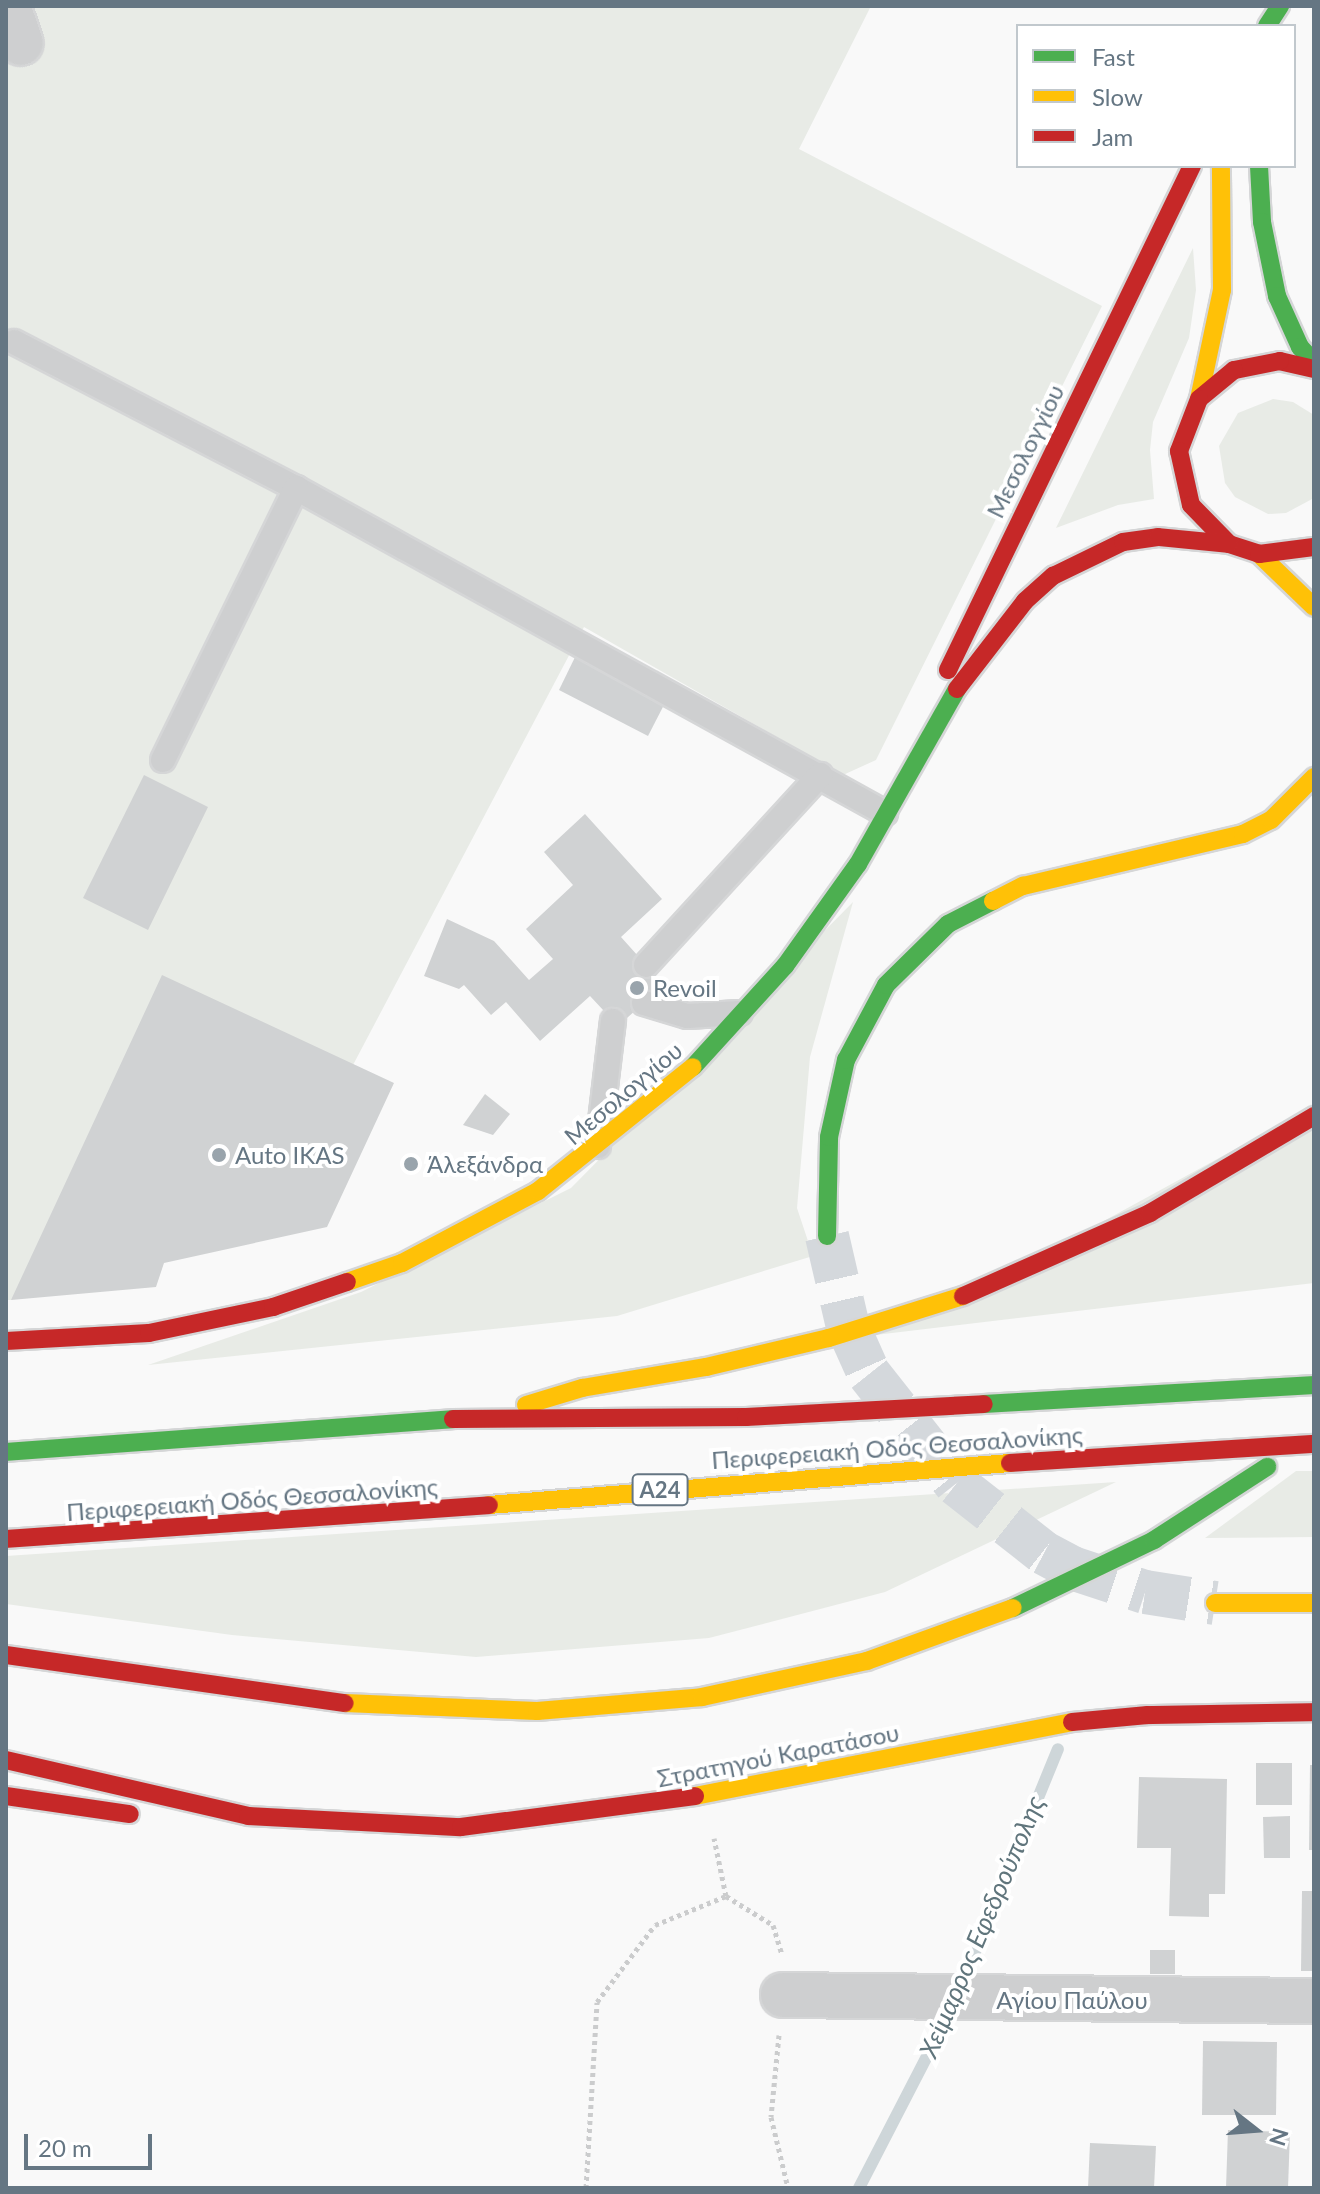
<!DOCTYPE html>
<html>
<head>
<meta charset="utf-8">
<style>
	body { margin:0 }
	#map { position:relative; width:1320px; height:2194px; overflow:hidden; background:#f9f9f9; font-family:Lato,sans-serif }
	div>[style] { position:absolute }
	.green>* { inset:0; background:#e8ebe6 }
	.stream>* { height:12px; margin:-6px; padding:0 6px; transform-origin:6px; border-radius:6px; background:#ced6d9 }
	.building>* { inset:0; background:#d0d2d3 }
	.highway-tunnel>* { height:44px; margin-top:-22px; transform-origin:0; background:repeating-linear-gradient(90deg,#d4d8dc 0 44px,transparent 0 66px) }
	.path>* { height:5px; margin-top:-2.5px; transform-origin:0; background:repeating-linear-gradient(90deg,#cbcccd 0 4px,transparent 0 8px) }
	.roads { filter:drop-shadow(2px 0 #d5d6d7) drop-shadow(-2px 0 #d5d6d7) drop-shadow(0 2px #d5d6d7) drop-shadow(0 -2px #d5d6d7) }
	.lane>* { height:24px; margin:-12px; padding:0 12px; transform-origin:12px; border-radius:12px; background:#cecfd0 }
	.street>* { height:44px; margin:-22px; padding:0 22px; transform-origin:22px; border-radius:22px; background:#cecfd0 }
	.fast>* { height:18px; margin:-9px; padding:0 9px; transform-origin:9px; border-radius:9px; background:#4caf50 }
	.slow>* { height:18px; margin:-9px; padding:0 9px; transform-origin:9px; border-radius:9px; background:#ffc107 }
	.jam>* { height:18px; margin:-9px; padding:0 9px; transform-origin:9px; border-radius:9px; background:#c62828 }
	.dots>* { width:22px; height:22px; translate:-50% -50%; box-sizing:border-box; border:4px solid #fff; border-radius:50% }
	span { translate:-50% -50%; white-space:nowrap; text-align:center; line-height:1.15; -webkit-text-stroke:8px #fff; paint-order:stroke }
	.shield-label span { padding:2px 6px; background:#fff; border:2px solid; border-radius:6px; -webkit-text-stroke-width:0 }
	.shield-label { font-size:22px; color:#657683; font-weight:700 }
	.street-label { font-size:24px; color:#657683 }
	.poi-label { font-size:24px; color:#657683 }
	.left { translate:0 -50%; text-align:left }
	.water-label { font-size:26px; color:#60757c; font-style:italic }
	.frame { position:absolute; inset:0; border:8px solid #657683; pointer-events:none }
	.legend { position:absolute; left:1016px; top:24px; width:280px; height:144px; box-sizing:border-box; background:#fff; border:2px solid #c1c8cd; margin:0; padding:10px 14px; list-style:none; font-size:24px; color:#657683 }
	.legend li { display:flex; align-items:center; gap:16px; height:40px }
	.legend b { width:40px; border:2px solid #c1c8cd }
	.north { position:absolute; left:1216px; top:2090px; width:80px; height:80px; -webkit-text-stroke:6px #fff; paint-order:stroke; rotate:107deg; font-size:22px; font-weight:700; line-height:32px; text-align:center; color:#657683 }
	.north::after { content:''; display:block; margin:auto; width:28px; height:36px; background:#657683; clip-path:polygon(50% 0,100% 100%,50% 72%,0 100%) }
	.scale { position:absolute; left:24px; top:2134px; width:128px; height:36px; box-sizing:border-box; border:4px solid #657683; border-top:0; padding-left:10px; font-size:24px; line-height:28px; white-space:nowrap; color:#657683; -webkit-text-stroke:6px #fff; paint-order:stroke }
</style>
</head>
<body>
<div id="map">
	<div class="green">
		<div style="clip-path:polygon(6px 6px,871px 6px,799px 149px,1102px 306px,876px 760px,843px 775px,584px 627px,353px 1065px,11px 1300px,6px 1300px)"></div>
		<div style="clip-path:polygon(1193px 248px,1196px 290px,1189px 338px,1153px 422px,1150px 450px,1154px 499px,1118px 505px,1056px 528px)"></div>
		<div style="clip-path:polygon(1273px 399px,1293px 402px,1314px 415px,1314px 498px,1286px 513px,1268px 514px,1235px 497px,1225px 483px,1219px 446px,1238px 413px)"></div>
		<div style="clip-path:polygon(853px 902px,810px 1057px,797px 1208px,813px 1256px,617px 1316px,148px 1365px,361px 1292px,571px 1188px)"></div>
		<div style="clip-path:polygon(1314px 1106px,1314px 1283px,850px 1338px,961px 1299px)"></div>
		<div style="clip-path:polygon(1296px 1471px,1314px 1471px,1314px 1537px,1205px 1538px)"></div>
		<div style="clip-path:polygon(1116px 1482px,885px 1592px,709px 1638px,476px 1657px,232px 1635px,6px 1604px,6px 1556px)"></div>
	</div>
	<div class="stream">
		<div style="left:960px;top:1989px;width:259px;rotate:-67.8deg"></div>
		<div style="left:859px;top:2188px;width:205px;rotate:-62.7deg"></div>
	</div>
	<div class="building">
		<div style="clip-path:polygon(577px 653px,667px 699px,648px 736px,559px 690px)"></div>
		<div style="clip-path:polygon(144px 775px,208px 807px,148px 930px,83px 898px)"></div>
		<div style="clip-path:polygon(585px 814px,662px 899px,621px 937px,664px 985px,618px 1026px,590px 996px,540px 1041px,506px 1002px,491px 1015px,464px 985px,459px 989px,424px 976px,447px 919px,494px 941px,529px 980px,553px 959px,526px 929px,573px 885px,544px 852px)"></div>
		<div style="clip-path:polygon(162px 975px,394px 1083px,327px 1227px,164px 1263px,156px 1287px,11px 1300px)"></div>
		<div style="clip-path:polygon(485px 1094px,510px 1114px,493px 1135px,463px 1125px)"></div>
		<div style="clip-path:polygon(1256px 1763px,1292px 1763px,1292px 1805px,1256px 1805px)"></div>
		<div style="clip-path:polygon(1310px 1765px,1314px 1765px,1314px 1850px,1309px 1850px)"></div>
		<div style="clip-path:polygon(1139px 1777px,1227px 1779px,1225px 1894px,1209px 1894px,1209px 1917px,1169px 1916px,1171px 1848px,1137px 1848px)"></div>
		<div style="clip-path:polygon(1290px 1816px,1290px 1858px,1264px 1858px,1263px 1817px)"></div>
		<div style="clip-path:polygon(1302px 1891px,1314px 1891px,1314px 1971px,1301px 1971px)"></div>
		<div style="clip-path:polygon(1150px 1950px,1175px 1950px,1175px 1974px,1150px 1974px)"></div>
		<div style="clip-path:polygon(1203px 2041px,1277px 2042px,1276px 2115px,1202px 2115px)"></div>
		<div style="clip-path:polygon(1228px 2130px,1290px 2132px,1288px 2188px,1226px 2188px)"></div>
		<div style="clip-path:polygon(1090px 2143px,1156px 2146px,1154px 2188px,1088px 2188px)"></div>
	</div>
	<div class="highway-tunnel">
		<div style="left:827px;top:1236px;width:93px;rotate:77deg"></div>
		<div style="left:848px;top:1327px;width:51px;rotate:65.9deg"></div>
		<div style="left:869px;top:1374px;width:140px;rotate:51.7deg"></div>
		<div style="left:956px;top:1484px;width:112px;rotate:38.1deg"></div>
		<div style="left:1044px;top:1553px;width:32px;rotate:28deg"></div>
		<div style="left:1072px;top:1568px;width:77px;rotate:18.2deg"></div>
		<div style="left:1145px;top:1592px;width:71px;rotate:8.9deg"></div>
	</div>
	<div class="path">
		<div style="left:726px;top:1896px;width:55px;rotate:31.7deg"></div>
		<div style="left:773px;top:1925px;width:30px;rotate:73deg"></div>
		<div style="left:779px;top:2035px;width:82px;rotate:95.6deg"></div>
		<div style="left:771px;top:2117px;width:73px;rotate:76.5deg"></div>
		<div style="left:586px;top:2188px;width:186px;rotate:-86.6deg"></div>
		<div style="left:597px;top:2002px;width:96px;rotate:-53deg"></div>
		<div style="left:655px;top:1925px;width:77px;rotate:-22.2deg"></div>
		<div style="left:726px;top:1896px;width:59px;rotate:-101.7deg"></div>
	</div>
	<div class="roads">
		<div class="lane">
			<div style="left:14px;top:342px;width:318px;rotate:27.4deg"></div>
			<div style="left:296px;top:488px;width:673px;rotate:28.89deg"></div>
			<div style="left:163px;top:760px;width:303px;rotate:-63.9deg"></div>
			<div style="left:646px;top:965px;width:258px;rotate:-47.5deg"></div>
			<div style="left:644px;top:1003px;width:45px;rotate:16.8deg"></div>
			<div style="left:687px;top:1016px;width:53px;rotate:-3.2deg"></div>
			<div style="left:598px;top:1146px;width:126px;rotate:-83.2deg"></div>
		</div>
		<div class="street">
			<div style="left:8px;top:6px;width:39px;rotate:71deg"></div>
			<div style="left:783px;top:1995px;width:531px;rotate:0.65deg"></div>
		</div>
		<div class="fast">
			<div style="left:1267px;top:26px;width:24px;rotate:-57deg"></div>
			<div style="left:1259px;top:166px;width:56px;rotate:86.9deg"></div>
			<div style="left:1262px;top:222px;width:76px;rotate:78.5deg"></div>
			<div style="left:1277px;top:296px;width:56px;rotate:65.7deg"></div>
			<div style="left:1300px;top:347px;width:21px;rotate:47deg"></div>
			<div style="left:693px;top:1067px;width:137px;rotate:-47.7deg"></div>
			<div style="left:785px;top:966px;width:125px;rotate:-54.4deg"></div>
			<div style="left:858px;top:864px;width:201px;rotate:-60.5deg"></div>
			<div style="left:827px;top:1236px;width:99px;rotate:-88.8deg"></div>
			<div style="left:829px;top:1137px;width:79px;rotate:-77.6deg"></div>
			<div style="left:846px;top:1060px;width:85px;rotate:-61.9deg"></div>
			<div style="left:886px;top:985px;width:87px;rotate:-44.5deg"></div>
			<div style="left:948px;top:924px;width:51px;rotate:-27.1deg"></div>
			<div style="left:984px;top:1404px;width:331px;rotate:-3.3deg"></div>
			<div style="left:6px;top:1452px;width:448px;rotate:-4.2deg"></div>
			<div style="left:1013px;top:1608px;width:157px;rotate:-25.7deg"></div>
			<div style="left:1154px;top:1540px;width:135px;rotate:-32.9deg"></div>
		</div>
		<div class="slow">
			<div style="left:1199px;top:399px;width:111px;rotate:-78.1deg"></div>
			<div style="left:1222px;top:290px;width:124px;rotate:-90.5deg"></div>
			<div style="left:1259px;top:554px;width:76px;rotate:43.9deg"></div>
			<div style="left:993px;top:901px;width:34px;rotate:-27deg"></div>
			<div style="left:1023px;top:886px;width:226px;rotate:-13.3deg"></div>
			<div style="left:1243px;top:834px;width:31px;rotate:-27deg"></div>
			<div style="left:1271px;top:820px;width:61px;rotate:-45deg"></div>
			<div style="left:347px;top:1282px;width:58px;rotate:-19.1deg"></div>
			<div style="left:402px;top:1263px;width:154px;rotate:-27.9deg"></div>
			<div style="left:538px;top:1191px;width:198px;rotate:-38.7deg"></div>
			<div style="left:526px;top:1405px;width:59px;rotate:-16.9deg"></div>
			<div style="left:582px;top:1388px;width:126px;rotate:-9.6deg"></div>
			<div style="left:706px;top:1367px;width:126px;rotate:-13.3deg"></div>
			<div style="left:829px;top:1338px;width:140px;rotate:-17.4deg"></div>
			<div style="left:489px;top:1505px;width:523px;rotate:-4.61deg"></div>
			<div style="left:1215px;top:1603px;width:99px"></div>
			<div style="left:345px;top:1703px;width:192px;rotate:2.4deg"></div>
			<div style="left:537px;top:1711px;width:166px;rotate:-4.8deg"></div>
			<div style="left:702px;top:1697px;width:169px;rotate:-12.3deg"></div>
			<div style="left:867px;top:1661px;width:155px;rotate:-20deg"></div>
			<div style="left:695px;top:1796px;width:384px;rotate:-11.1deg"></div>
		</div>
		<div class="jam">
			<div style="left:1314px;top:369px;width:35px;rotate:-167deg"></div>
			<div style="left:1280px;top:361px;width:47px;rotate:168.9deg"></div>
			<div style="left:1234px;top:370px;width:45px;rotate:140.4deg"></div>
			<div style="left:1199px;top:399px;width:56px;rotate:111deg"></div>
			<div style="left:1179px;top:451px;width:55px;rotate:77.5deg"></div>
			<div style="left:1191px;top:505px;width:54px;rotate:45.7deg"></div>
			<div style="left:1229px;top:544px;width:32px;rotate:18deg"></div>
			<div style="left:1259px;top:554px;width:55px;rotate:-7.3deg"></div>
			<div style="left:948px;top:670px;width:560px;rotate:-64.17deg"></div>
			<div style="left:957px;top:689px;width:111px;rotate:-52.3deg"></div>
			<div style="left:1025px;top:601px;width:38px;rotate:-42deg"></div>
			<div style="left:1053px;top:576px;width:78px;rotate:-25.9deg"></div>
			<div style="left:1123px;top:542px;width:35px;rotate:-8deg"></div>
			<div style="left:1158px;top:537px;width:71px;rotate:5.6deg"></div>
			<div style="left:963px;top:1296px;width:205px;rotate:-23.9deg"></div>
			<div style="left:1150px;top:1213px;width:191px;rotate:-30.6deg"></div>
			<div style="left:6px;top:1341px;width:143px;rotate:-3.2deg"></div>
			<div style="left:149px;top:1333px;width:127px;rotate:-11.8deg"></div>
			<div style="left:273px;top:1307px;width:78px;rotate:-18.7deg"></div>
			<div style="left:453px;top:1419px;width:293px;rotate:-0.4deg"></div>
			<div style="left:746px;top:1417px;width:238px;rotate:-3.1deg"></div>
			<div style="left:1010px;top:1463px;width:305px;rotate:-3.6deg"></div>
			<div style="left:6px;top:1539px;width:484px;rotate:-4deg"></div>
			<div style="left:6px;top:1655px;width:342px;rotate:8.1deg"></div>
			<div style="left:1072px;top:1722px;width:76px;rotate:-5.3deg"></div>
			<div style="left:1148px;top:1715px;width:166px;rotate:-1deg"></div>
			<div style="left:6px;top:1760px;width:248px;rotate:13deg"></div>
			<div style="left:248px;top:1816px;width:213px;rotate:3deg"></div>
			<div style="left:461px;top:1827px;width:236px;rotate:-7.5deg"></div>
			<div style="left:6px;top:1796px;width:125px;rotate:8.3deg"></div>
		</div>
	</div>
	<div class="dots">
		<div style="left:637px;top:988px;background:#99a4ac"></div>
		<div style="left:219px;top:1155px;background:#99a4ac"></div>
		<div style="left:411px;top:1164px;background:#99a4ac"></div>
	</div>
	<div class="shield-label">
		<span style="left:660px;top:1490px">Α24</span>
	</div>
	<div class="street-label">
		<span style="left:1025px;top:451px;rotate:-64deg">Μεσολογγίου</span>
		<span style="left:623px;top:1093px;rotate:-40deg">Μεσολογγίου</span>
		<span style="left:897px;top:1447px;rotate:-4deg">Περιφερειακή Οδός Θεσσαλονίκης</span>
		<span style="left:252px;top:1499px;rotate:-4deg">Περιφερειακή Οδός Θεσσαλονίκης</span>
		<span style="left:778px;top:1755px;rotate:-11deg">Στρατηγού Καρατάσου</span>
		<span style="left:1072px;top:2000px">Αγίου Παύλου</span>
	</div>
	<div class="poi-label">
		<span class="left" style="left:653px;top:988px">Revoil</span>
		<span class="left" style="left:235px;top:1155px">Auto IKAS</span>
		<span class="left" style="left:427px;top:1164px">Άλεξάνδρα</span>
	</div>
	<div class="water-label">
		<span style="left:982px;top:1927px;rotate:-67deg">Χείμαρρος Εφεδρούπολης</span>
	</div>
	<div class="frame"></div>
	<ul class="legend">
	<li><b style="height:10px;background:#4caf50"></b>Fast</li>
	<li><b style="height:10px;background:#ffc107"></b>Slow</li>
	<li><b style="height:10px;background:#c62828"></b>Jam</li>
	</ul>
	<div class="north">N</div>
	<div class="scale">20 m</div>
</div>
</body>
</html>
